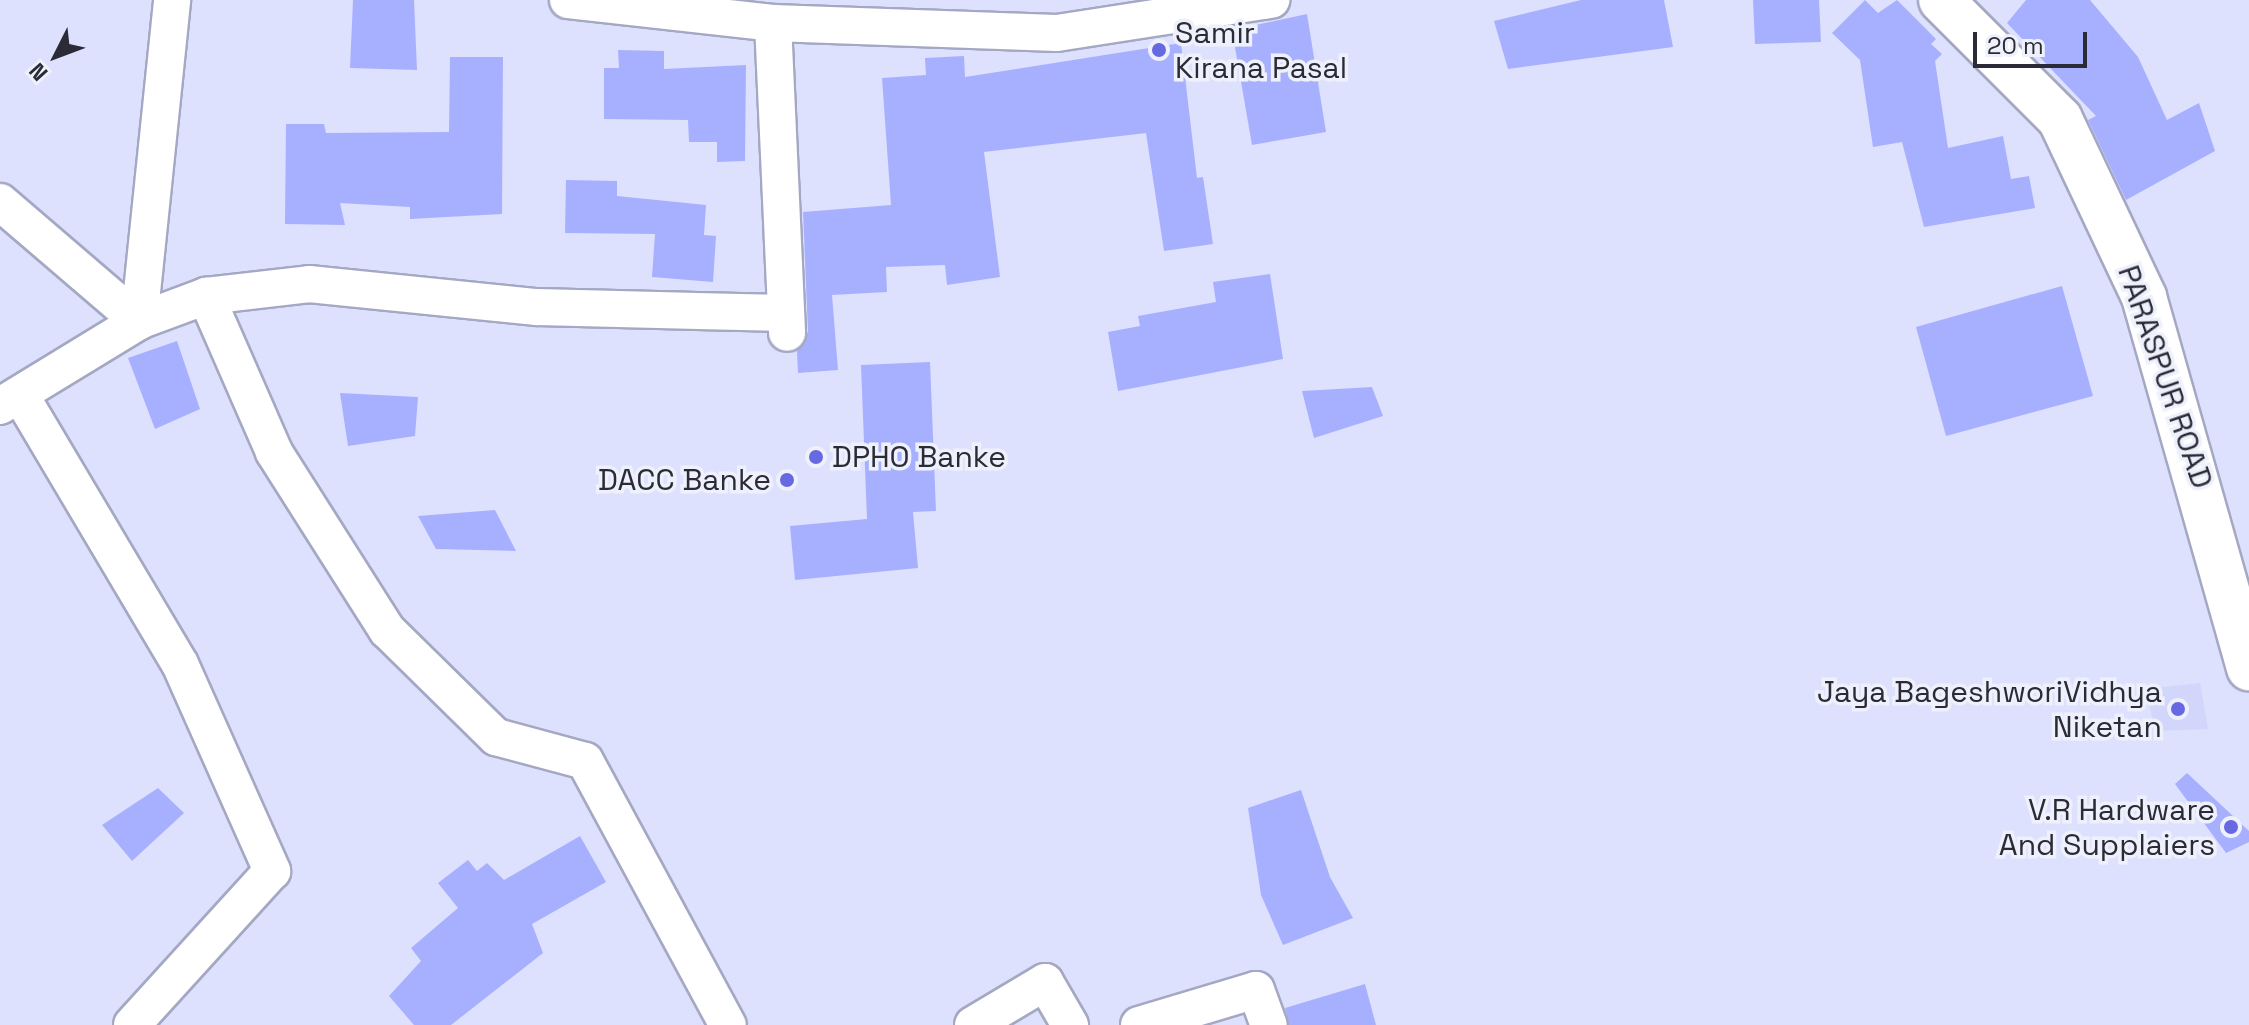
<!DOCTYPE html>
<html>
<head>
<meta charset="utf-8">
<style>
	body { margin:0 }
	#map { position:relative; width:2249px; height:1025px; overflow:hidden; background:#dde1fe; font-family:"Space Grotesk",sans-serif }
	div>[style] { position:absolute }
	.built>* { inset:0; background:#d1d6fa }
	.building>* { inset:0; background:#a7b0ff }
	.roads { filter:drop-shadow(2px 0 #a4a8c3) drop-shadow(-2px 0 #a4a8c3) drop-shadow(0 2px #a4a8c3) drop-shadow(0 -2px #a4a8c3) }
	.minor>* { height:36px; margin:-18px; padding:0 18px; transform-origin:18px; border-radius:18px; background:#fff }
	.tertiary>* { height:44px; margin:-22px; padding:0 22px; transform-origin:22px; border-radius:22px; background:#fff }
	.dots>* { width:22px; height:22px; translate:-50% -50%; box-sizing:border-box; border:4px solid #eef0fb; border-radius:50% }
	span { translate:-50% -50%; white-space:nowrap; text-align:center; line-height:1.15; -webkit-text-stroke:7px #eef0fb; paint-order:stroke }
	.poi-label { font-size:30px; color:#2a2b36 }
	.left { translate:0 -50%; text-align:left }
	.right { translate:-100% -50%; text-align:right }
	.street-label { font-size:30px; color:#2a2b36 }
	.north { position:absolute; left:16px; top:16px; width:80px; height:80px; -webkit-text-stroke:6px #eef0fb; paint-order:stroke; rotate:228deg; font-size:22px; font-weight:700; line-height:32px; text-align:center; color:#2a2b36 }
	.north::after { content:''; display:block; margin:auto; width:28px; height:36px; background:#2a2b36; clip-path:polygon(50% 0,100% 100%,50% 72%,0 100%) }
	.scale { position:absolute; left:1973px; top:32px; width:114px; height:36px; box-sizing:border-box; border:4px solid #2a2b36; border-top:0; padding-left:10px; font-size:24px; line-height:28px; white-space:nowrap; color:#2a2b36; -webkit-text-stroke:6px #eef0fb; paint-order:stroke }
</style>
</head>
<body>
<div id="map">
	<div class="built">
		<div style="clip-path:polygon(2200px 683px,2208px 729px,2155px 731px,2146px 689px)"></div>
	</div>
	<div class="building">
		<div style="clip-path:polygon(353px 0,414px 0,417px 70px,350px 68px)"></div>
		<div style="clip-path:polygon(1581px 0,1664px 0,1673px 47px,1508px 69px,1494px 21px)"></div>
		<div style="clip-path:polygon(1753px 0,1819px 0,1821px 42px,1755px 44px)"></div>
		<div style="clip-path:polygon(1865px 0,1878px 13px,1897px 0,1936px 39px,1931px 44px,1942px 54px,1935px 61px,1948px 148px,2003px 136px,2011px 179px,2029px 176px,2035px 208px,1924px 227px,1902px 142px,1873px 147px,1860px 60px,1832px 33px)"></div>
		<div style="clip-path:polygon(2026px 0,2090px 0,2138px 57px,2167px 120px,2199px 103px,2215px 151px,2126px 200px,2088px 120px,2096px 116px,2007px 23px)"></div>
		<div style="clip-path:polygon(1307px 14px,1326px 132px,1252px 145px,1232px 30px)"></div>
		<div style="clip-path:polygon(1181px 43px,1197px 178px,1203px 177px,1213px 244px,1164px 251px,1146px 133px,984px 152px,1000px 277px,947px 285px,945px 265px,886px 267px,887px 292px,832px 295px,838px 370px,798px 373px,797px 351px,808px 332px,803px 212px,891px 205px,882px 78px,926px 75px,925px 58px,964px 56px,965px 77px)"></div>
		<div style="clip-path:polygon(618px 50px,664px 51px,664px 69px,746px 65px,745px 161px,717px 162px,717px 142px,689px 142px,688px 120px,604px 119px,604px 68px,619px 68px)"></div>
		<div style="clip-path:polygon(450px 57px,503px 57px,502px 214px,410px 219px,410px 207px,340px 203px,345px 225px,285px 224px,286px 124px,324px 124px,326px 133px,449px 132px)"></div>
		<div style="clip-path:polygon(566px 180px,617px 181px,617px 196px,706px 205px,704px 235px,716px 236px,713px 282px,652px 277px,655px 234px,565px 233px)"></div>
		<div style="clip-path:polygon(1270px 274px,1283px 359px,1118px 391px,1108px 332px,1140px 326px,1138px 316px,1216px 302px,1213px 282px)"></div>
		<div style="clip-path:polygon(2062px 286px,2093px 396px,1946px 436px,1916px 327px)"></div>
		<div style="clip-path:polygon(177px 341px,200px 409px,155px 429px,128px 358px)"></div>
		<div style="clip-path:polygon(930px 362px,936px 511px,913px 512px,918px 568px,795px 580px,790px 526px,867px 519px,861px 365px)"></div>
		<div style="clip-path:polygon(1372px 387px,1383px 416px,1314px 438px,1302px 391px)"></div>
		<div style="clip-path:polygon(340px 393px,418px 397px,415px 436px,348px 446px)"></div>
		<div style="clip-path:polygon(495px 510px,516px 551px,436px 549px,418px 516px)"></div>
		<div style="clip-path:polygon(2187px 773px,2249px 831px,2249px 842px,2226px 853px,2175px 784px)"></div>
		<div style="clip-path:polygon(158px 788px,184px 813px,132px 861px,102px 825px)"></div>
		<div style="clip-path:polygon(1301px 790px,1330px 877px,1353px 918px,1283px 945px,1261px 895px,1248px 808px)"></div>
		<div style="clip-path:polygon(580px 836px,606px 882px,532px 924px,543px 953px,451px 1025px,414px 1025px,389px 996px,421px 961px,411px 948px,458px 908px,438px 883px,468px 860px,477px 871px,487px 863px,504px 880px)"></div>
		<div style="clip-path:polygon(1365px 984px,1376px 1025px,1289px 1025px,1285px 1008px)"></div>
	</div>
	<div class="roads">
		<div class="minor">
			<div style="left:568px;top:0;width:206px;rotate:6.4deg"></div>
			<div style="left:773px;top:23px;width:310px;rotate:87.4deg"></div>
			<div style="left:773px;top:23px;width:284px;rotate:2deg"></div>
			<div style="left:1057px;top:33px;width:217px;rotate:-8.8deg"></div>
			<div style="left:0;top:202px;width:183px;rotate:40.6deg"></div>
			<div style="left:139px;top:321px;width:323px;rotate:-84.1deg"></div>
			<div style="left:206px;top:296px;width:170px;rotate:66.4deg"></div>
			<div style="left:274px;top:452px;width:211px;rotate:57.6deg"></div>
			<div style="left:387px;top:630px;width:153px;rotate:44.5deg"></div>
			<div style="left:496px;top:737px;width:92px;rotate:15.1deg"></div>
			<div style="left:585px;top:761px;width:300px;rotate:61.6deg"></div>
			<div style="left:22px;top:398px;width:309px;rotate:59.3deg"></div>
			<div style="left:180px;top:664px;width:227px;rotate:66deg"></div>
			<div style="left:272px;top:871px;width:208px;rotate:132.3deg"></div>
			<div style="left:0;top:406px;width:163px;rotate:-31.4deg"></div>
			<div style="left:139px;top:321px;width:72px;rotate:-20.5deg"></div>
			<div style="left:206px;top:296px;width:104px;rotate:-6.6deg"></div>
			<div style="left:309px;top:284px;width:229px;rotate:5.8deg"></div>
			<div style="left:537px;top:307px;width:249px;rotate:1.4deg"></div>
			<div style="left:973px;top:1025px;width:84px;rotate:-30.8deg"></div>
			<div style="left:1045px;top:982px;width:50px;rotate:59.8deg"></div>
			<div style="left:1139px;top:1025px;width:122px;rotate:-16.7deg"></div>
			<div style="left:1256px;top:990px;width:37px;rotate:70deg"></div>
		</div>
		<div class="tertiary">
			<div style="left:1941px;top:0;width:168px;rotate:45deg"></div>
			<div style="left:2060px;top:119px;width:197px;rotate:64.7deg"></div>
			<div style="left:2144px;top:297px;width:386px;rotate:74.2deg"></div>
		</div>
	</div>
	<div class="dots">
		<div style="left:1159px;top:50px;background:#6769e2"></div>
		<div style="left:816px;top:457px;background:#6769e2"></div>
		<div style="left:787px;top:480px;background:#6769e2"></div>
		<div style="left:2178px;top:709px;background:#6769e2"></div>
		<div style="left:2231px;top:827px;background:#6769e2"></div>
	</div>
	<div class="poi-label">
		<span class="left" style="left:1175px;top:50px">Samir<br>Kirana Pasal</span>
		<span class="left" style="left:832px;top:457px">DPHO Banke</span>
		<span class="right" style="left:771px;top:480px">DACC Banke</span>
		<span class="right" style="left:2162px;top:709px">Jaya BageshworiVidhya<br>Niketan</span>
		<span class="right" style="left:2215px;top:827px">V.R Hardware<br>And Supplaiers</span>
	</div>
	<div class="street-label">
		<span style="left:2165px;top:377px;rotate:71deg">PARASPUR ROAD</span>
	</div>
	<div class="north">N</div>
	<div class="scale">20 m</div>
</div>
</body>
</html>
